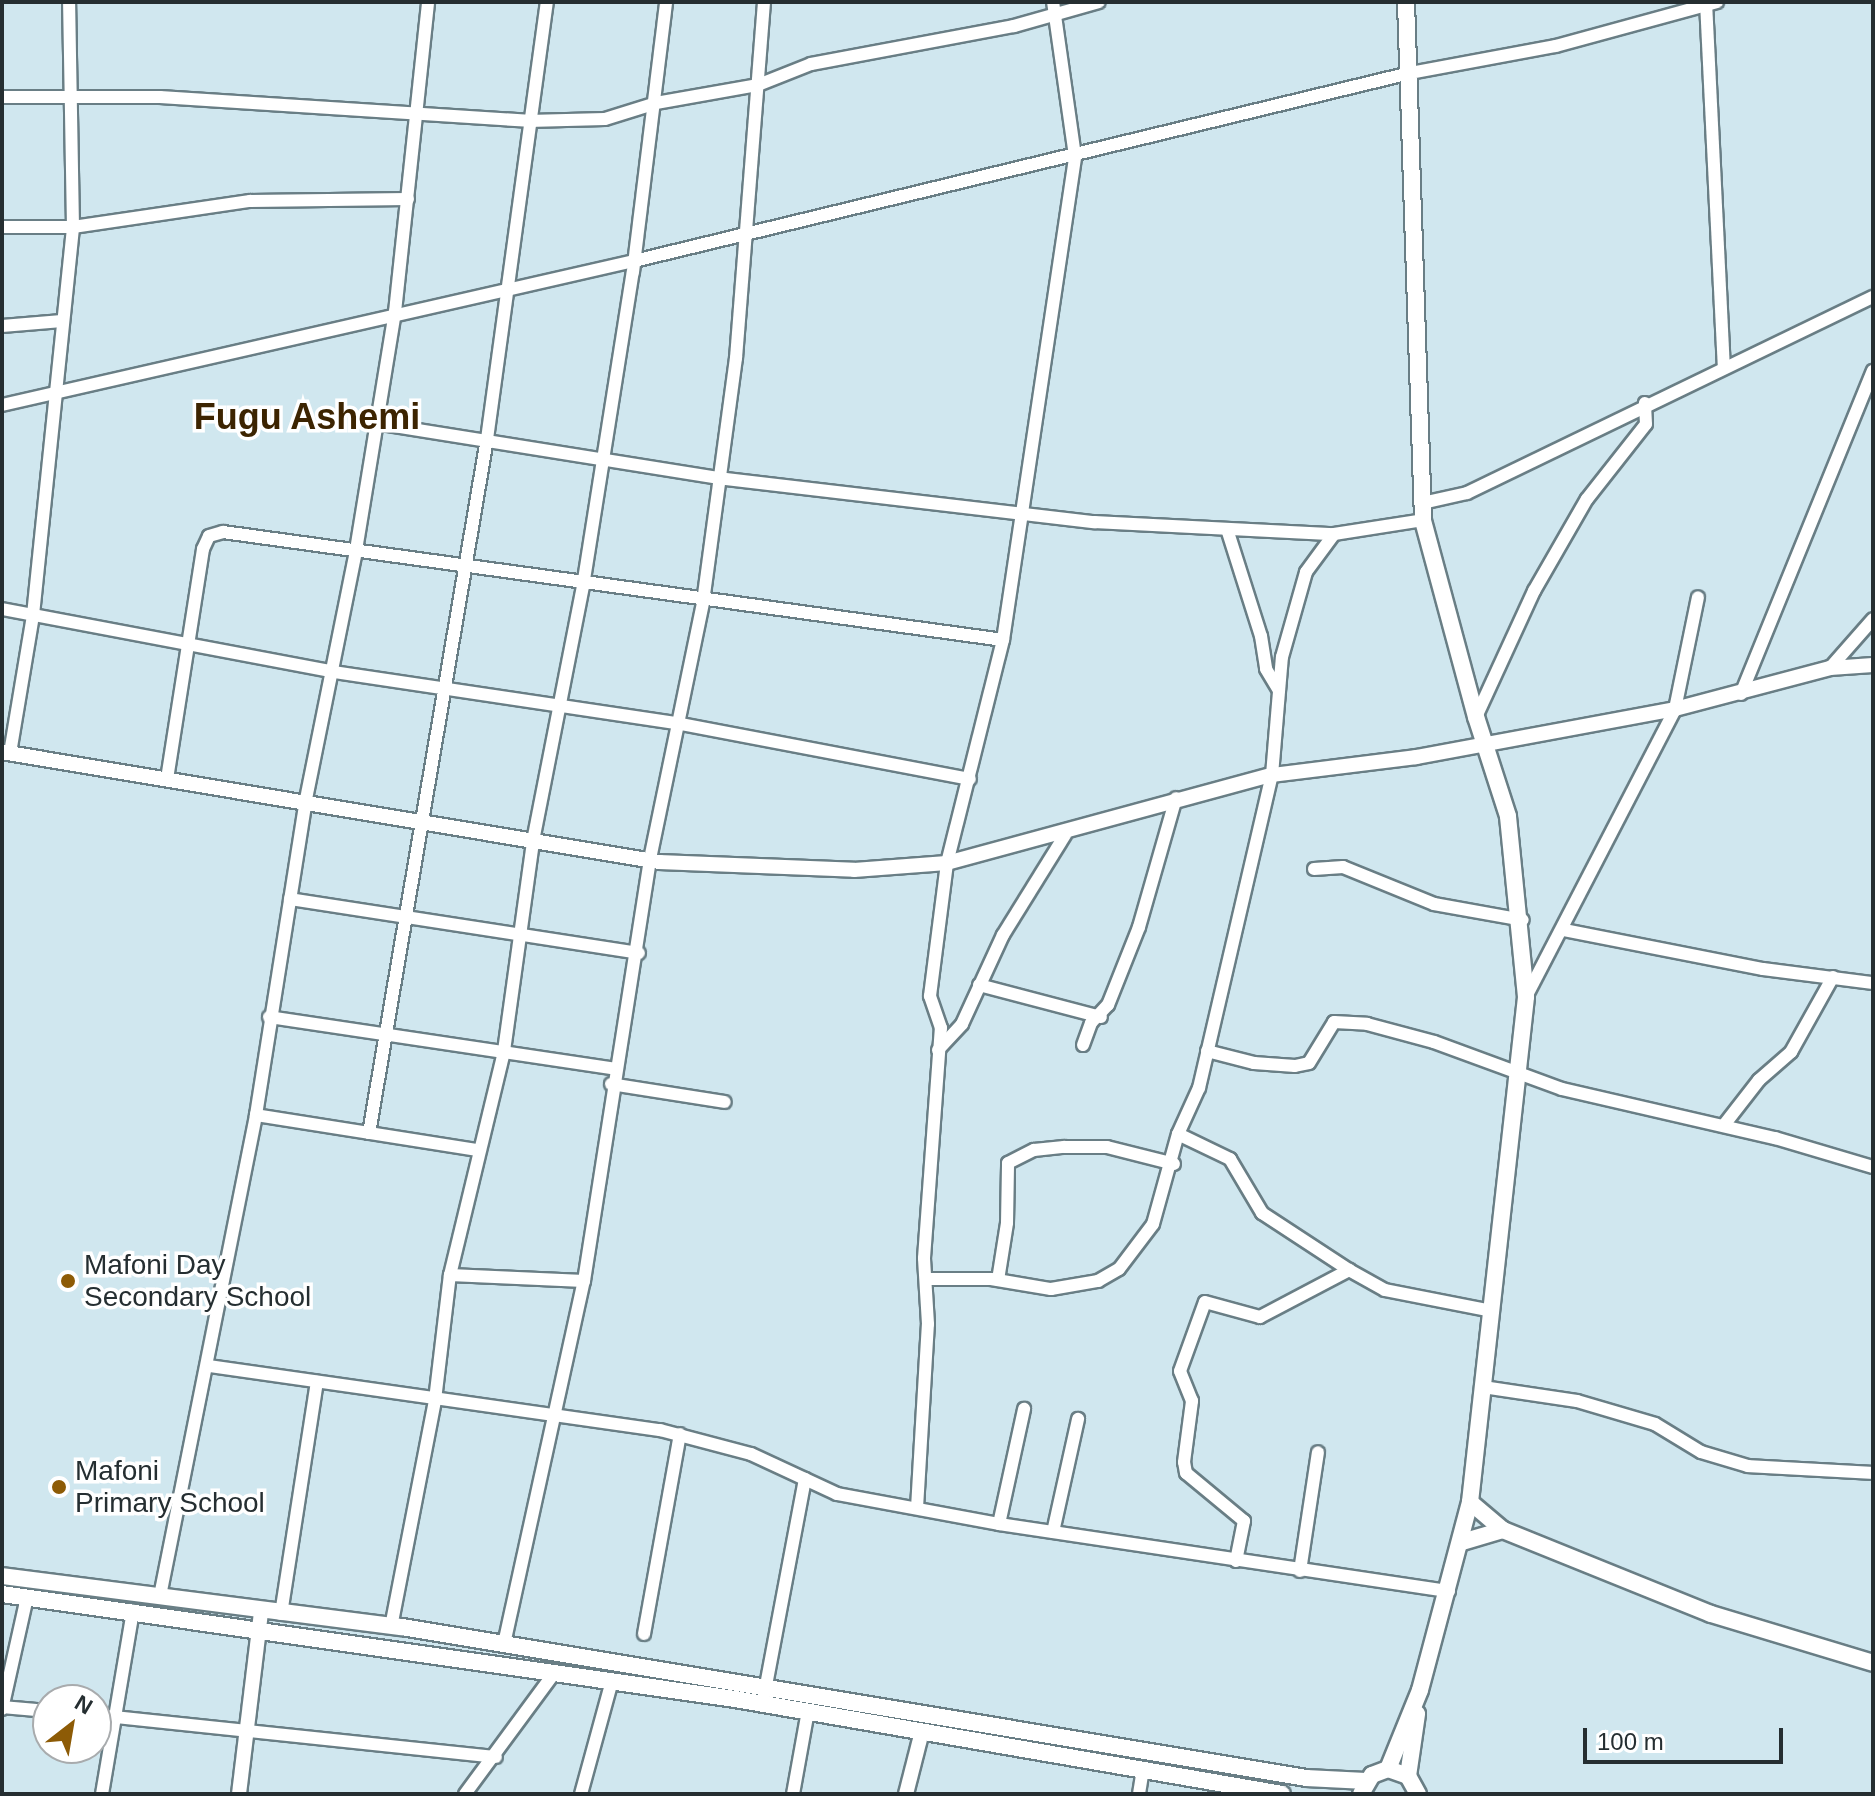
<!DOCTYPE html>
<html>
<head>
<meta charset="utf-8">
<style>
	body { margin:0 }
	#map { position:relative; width:1875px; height:1796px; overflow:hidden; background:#d0e7ef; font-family:Helvetica,sans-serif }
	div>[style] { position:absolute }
	.roads { filter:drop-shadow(2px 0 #697e85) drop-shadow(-2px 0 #697e85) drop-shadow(0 2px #697e85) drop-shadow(0 -2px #697e85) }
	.minor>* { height:12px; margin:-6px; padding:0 6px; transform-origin:6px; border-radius:6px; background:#fff }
	.tertiary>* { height:14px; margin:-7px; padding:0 7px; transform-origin:7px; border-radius:7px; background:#fff }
	.secondary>* { height:16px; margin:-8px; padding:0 8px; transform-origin:8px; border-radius:8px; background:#fff }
	.dots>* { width:22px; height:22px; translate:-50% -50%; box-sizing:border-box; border:4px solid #fff; border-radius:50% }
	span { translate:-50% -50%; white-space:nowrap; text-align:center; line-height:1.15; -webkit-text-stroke:7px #fff; paint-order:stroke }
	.poi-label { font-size:28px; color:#252e31 }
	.left { translate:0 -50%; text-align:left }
	.district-label { font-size:36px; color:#3c2401; font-weight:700 }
	.frame { position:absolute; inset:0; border:4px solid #252e31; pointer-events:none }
	.north { position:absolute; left:32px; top:1684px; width:80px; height:80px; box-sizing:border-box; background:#fff; border:2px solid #a8abad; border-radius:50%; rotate:31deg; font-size:22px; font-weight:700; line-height:32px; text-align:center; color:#252e31 }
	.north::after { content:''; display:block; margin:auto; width:28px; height:36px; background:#8d5b06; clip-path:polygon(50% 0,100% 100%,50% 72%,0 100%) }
	.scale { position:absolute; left:1583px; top:1728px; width:200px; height:36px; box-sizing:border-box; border:4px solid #252e31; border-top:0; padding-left:10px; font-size:24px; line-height:28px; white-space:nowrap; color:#252e31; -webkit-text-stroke:6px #fff; paint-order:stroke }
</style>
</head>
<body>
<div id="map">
	<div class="roads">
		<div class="minor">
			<div style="left:1706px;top:2px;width:366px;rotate:87.2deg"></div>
			<div style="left:2px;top:97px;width:158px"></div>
			<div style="left:160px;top:97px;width:369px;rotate:3.7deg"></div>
			<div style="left:528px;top:121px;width:77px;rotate:-1.5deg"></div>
			<div style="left:605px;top:119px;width:53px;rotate:-17.4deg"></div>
			<div style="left:656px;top:103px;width:104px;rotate:-10deg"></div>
			<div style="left:758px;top:85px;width:57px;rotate:-21.6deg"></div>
			<div style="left:811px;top:64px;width:207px;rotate:-10.6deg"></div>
			<div style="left:1014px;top:26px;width:88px;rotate:-15.8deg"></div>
			<div style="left:2px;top:227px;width:71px"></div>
			<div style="left:73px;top:227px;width:179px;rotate:-8.4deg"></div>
			<div style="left:250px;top:201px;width:158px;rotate:-0.7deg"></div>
			<div style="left:2px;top:326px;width:60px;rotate:-4.8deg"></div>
			<div style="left:2px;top:405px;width:648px;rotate:-12.84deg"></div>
			<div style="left:634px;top:261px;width:798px;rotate:-13.62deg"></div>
			<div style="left:1410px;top:73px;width:148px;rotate:-10.5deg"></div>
			<div style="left:1556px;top:46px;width:167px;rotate:-15.3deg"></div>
			<div style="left:375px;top:423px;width:346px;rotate:9.1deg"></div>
			<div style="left:717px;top:478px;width:380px;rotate:6.7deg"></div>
			<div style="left:1094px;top:522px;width:240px;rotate:2.9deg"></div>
			<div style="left:1334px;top:534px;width:90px;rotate:-8.9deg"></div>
			<div style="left:1422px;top:503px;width:46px;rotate:-12.5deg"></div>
			<div style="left:1467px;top:493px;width:451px;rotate:-25.8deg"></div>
			<div style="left:1227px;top:529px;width:112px;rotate:72.4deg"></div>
			<div style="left:1261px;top:636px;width:33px;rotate:81deg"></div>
			<div style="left:1266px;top:669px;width:23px;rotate:59deg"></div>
			<div style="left:2px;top:609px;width:338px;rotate:10.7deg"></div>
			<div style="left:334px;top:672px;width:351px;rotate:8.5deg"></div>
			<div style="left:681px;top:724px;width:294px;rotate:10.8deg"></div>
			<div style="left:1830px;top:668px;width:65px;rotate:-48.7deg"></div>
			<div style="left:1741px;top:694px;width:349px;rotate:-67.8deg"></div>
			<div style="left:1476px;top:717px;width:139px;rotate:-65.3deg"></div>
			<div style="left:1534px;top:591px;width:106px;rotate:-60.1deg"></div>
			<div style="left:1587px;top:499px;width:95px;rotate:-51.8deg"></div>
			<div style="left:1646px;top:424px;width:21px;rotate:-93deg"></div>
			<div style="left:10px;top:753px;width:140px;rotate:-80.5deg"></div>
			<div style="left:33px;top:615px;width:390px;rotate:-84.1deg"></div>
			<div style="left:73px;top:227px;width:225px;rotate:-91deg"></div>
			<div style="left:167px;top:779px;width:233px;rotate:-81.1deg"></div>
			<div style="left:203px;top:549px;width:14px;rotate:-65deg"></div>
			<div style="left:209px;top:536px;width:15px;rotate:-16deg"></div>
			<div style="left:223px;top:532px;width:787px;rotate:7.88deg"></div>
			<div style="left:1314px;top:869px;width:29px;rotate:-4deg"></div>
			<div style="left:1343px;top:867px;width:98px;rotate:22.1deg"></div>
			<div style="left:1434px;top:904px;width:90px;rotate:10.2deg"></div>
			<div style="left:290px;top:899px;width:353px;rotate:8.8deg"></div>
			<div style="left:1564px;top:930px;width:203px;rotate:11.1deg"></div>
			<div style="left:1763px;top:969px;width:111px;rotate:7.3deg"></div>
			<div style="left:979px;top:985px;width:126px;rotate:14.7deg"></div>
			<div style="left:1526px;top:997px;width:324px;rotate:-62.6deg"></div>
			<div style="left:1675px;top:709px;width:114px;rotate:-78.4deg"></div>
			<div style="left:269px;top:1017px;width:350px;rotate:8.5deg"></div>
			<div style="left:1083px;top:1045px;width:23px;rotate:-70deg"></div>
			<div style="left:1091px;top:1023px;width:25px;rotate:-47deg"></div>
			<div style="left:1108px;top:1005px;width:84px;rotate:-68.3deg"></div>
			<div style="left:1139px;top:927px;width:134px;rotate:-74deg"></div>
			<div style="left:938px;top:1050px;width:35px;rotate:-47deg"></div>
			<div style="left:962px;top:1024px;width:98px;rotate:-65.3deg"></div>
			<div style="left:1003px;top:935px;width:118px;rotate:-58.2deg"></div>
			<div style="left:1207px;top:1051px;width:49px;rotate:14.3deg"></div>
			<div style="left:1254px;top:1063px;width:41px;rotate:4.2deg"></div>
			<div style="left:1295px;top:1066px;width:14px;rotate:-12deg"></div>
			<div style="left:1309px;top:1063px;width:48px;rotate:-58.6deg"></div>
			<div style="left:1334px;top:1022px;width:33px;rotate:3deg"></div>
			<div style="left:1367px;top:1024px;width:69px;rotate:15deg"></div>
			<div style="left:1434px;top:1042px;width:136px;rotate:20.2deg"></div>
			<div style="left:1562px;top:1089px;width:219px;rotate:13deg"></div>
			<div style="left:1775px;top:1138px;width:102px;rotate:16.5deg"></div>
			<div style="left:611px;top:1084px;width:115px;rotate:9deg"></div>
			<div style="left:256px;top:1115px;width:225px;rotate:9deg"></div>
			<div style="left:1724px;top:1125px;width:57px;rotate:-52.1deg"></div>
			<div style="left:1759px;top:1080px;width:43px;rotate:-41.2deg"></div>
			<div style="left:1791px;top:1052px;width:86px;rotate:-60.8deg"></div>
			<div style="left:369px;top:1133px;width:704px;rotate:-80.35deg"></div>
			<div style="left:487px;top:439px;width:441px;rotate:-82.2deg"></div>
			<div style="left:1178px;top:1134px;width:58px;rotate:25.7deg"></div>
			<div style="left:1230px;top:1159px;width:63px;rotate:59.3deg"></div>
			<div style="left:1262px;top:1213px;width:104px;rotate:33.2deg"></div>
			<div style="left:1349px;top:1270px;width:41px;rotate:29.1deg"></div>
			<div style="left:1385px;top:1290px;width:109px;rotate:11.1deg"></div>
			<div style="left:450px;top:1275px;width:134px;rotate:2.6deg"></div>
			<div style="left:929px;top:1279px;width:62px"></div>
			<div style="left:991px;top:1279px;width:61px;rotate:9.5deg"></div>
			<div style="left:1051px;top:1289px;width:48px;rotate:-9.7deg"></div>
			<div style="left:1098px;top:1281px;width:24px;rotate:-30deg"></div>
			<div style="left:1119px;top:1269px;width:56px;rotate:-52.9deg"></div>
			<div style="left:1153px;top:1224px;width:93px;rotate:-74.5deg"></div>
			<div style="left:1178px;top:1134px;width:51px;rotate:-65.5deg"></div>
			<div style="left:1199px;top:1088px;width:321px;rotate:-76.9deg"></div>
			<div style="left:1272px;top:775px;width:118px;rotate:-85.2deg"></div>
			<div style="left:1282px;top:657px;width:88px;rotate:-74.2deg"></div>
			<div style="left:1306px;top:572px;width:47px;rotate:-53.6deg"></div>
			<div style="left:998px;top:1280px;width:58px;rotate:-81deg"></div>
			<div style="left:1007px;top:1223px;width:60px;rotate:-89deg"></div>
			<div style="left:1008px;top:1163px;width:29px;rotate:-27deg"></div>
			<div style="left:1034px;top:1150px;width:30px;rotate:-6deg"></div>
			<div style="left:1064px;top:1147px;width:43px"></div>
			<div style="left:1107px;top:1147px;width:69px;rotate:14.2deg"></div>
			<div style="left:209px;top:1366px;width:456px;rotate:8.1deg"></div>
			<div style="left:660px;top:1430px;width:94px;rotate:14.8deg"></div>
			<div style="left:751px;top:1454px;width:95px;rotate:24.9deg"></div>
			<div style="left:837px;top:1494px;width:165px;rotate:10.5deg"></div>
			<div style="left:999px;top:1524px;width:455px;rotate:8.5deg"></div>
			<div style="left:1483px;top:1387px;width:95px;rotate:8.5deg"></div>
			<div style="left:1577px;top:1401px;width:81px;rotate:16.4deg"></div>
			<div style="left:1655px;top:1424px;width:54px;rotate:31.3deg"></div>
			<div style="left:1701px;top:1452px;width:49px;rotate:16.6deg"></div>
			<div style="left:1748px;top:1466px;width:125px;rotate:3.2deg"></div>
			<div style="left:917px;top:1508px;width:184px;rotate:-86.6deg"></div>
			<div style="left:928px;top:1324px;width:66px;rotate:-93.5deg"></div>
			<div style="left:924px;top:1258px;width:231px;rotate:-85.8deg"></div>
			<div style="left:941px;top:1028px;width:34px;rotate:-109deg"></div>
			<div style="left:930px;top:996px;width:134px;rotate:-82.7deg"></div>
			<div style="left:947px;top:863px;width:230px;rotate:-75.9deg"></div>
			<div style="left:1003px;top:640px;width:489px;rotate:-81.5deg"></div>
			<div style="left:1075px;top:156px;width:156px;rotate:-98.1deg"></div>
			<div style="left:999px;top:1524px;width:118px;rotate:-77.7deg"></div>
			<div style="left:1053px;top:1532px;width:116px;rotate:-77.5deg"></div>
			<div style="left:1236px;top:1561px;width:41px;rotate:-78.7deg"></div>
			<div style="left:1244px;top:1521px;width:75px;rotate:-140.4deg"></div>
			<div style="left:1186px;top:1473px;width:11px;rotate:-100deg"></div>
			<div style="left:1184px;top:1462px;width:62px;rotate:-82.5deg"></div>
			<div style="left:1192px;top:1401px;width:32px;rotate:-112deg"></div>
			<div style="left:1180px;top:1371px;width:73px;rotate:-70.1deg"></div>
			<div style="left:1205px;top:1302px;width:57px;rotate:15.3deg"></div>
			<div style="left:1260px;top:1317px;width:101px;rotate:-27.8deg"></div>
			<div style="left:1300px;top:1571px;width:120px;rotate:-81.4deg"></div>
			<div style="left:160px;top:1596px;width:490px;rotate:-78.7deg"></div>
			<div style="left:256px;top:1115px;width:315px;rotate:-81deg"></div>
			<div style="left:305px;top:804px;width:259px;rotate:-78.6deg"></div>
			<div style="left:356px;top:550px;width:241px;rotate:-80.7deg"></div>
			<div style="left:395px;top:312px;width:312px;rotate:-83.9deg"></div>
			<div style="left:281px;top:1614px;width:235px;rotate:-81.2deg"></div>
			<div style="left:391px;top:1627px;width:231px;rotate:-79deg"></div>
			<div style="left:435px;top:1400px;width:126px;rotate:-83.2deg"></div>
			<div style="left:450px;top:1275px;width:230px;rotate:-76.4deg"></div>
			<div style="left:504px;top:1051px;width:212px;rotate:-82.1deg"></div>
			<div style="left:533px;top:841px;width:260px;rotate:-78.9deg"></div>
			<div style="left:583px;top:586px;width:318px;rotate:-81deg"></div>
			<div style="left:633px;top:272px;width:272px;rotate:-83deg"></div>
			<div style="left:644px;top:1634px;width:203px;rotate:-79.8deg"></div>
			<div style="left:504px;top:1644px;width:372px;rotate:-77.6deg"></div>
			<div style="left:584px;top:1281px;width:427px;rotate:-81.1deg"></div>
			<div style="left:650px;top:859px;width:262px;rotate:-78.3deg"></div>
			<div style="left:703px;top:602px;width:246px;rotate:-82.3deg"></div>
			<div style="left:736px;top:358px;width:357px;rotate:-85.5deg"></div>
			<div style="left:764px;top:1696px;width:221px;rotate:-79.3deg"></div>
			<div style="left:2px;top:1707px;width:46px;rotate:5deg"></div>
			<div style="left:2px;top:1709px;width:115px;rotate:-77.4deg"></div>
			<div style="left:96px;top:1715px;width:402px;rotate:6deg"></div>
			<div style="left:102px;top:1794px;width:186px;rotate:-80.4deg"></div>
			<div style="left:465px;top:1794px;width:152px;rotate:-53.6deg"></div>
			<div style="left:581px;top:1794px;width:117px;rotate:-74.7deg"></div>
			<div style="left:793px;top:1794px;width:84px;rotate:-79.8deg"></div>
			<div style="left:1139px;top:1794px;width:26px;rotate:-81deg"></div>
		</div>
		<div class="tertiary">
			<div style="left:2px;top:752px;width:666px;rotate:9.5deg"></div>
			<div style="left:659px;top:862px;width:195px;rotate:2.3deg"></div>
			<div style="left:854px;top:870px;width:93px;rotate:-4.3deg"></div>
			<div style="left:947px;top:863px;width:337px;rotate:-15.2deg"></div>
			<div style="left:1272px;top:775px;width:145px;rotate:-7.1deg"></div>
			<div style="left:1416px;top:757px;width:263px;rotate:-10.5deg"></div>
			<div style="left:1675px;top:709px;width:160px;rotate:-14.8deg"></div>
			<div style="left:1830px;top:668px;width:43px;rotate:-4deg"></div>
			<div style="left:239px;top:1794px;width:183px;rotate:-83.1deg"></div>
			<div style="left:906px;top:1794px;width:65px;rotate:-75.7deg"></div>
		</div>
		<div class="secondary">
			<div style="left:1470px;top:1502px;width:43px;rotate:40.3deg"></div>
			<div style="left:1503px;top:1530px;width:224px;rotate:22deg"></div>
			<div style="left:1711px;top:1614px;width:169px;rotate:16.8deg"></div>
			<div style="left:1462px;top:1542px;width:43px;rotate:-16.3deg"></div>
			<div style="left:2px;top:1576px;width:403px;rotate:7.3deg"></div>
			<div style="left:402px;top:1627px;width:917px;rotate:9.48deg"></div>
			<div style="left:1306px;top:1778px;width:60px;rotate:2.9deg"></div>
			<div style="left:2px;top:1594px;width:740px;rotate:8.15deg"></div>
			<div style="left:735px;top:1699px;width:555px;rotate:9.85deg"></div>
			<div style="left:1388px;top:1769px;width:85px;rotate:-67.9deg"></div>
			<div style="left:1420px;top:1690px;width:195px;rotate:-75.1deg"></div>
			<div style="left:1470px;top:1502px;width:508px;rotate:-83.67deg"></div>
			<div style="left:1526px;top:997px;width:182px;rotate:-95.7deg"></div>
			<div style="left:1508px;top:816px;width:104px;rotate:-107.9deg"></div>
			<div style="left:1476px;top:717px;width:204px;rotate:-105.1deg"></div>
			<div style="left:1423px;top:520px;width:518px;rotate:-91.88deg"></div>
			<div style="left:1408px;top:1776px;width:63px;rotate:-81.7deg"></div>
			<div style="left:1361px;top:1794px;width:22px;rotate:-60deg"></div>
			<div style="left:1372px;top:1775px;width:17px;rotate:-21deg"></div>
			<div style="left:1388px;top:1769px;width:21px;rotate:19deg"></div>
			<div style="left:1408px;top:1776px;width:21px;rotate:61deg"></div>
		</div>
	</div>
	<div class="dots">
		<div style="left:68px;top:1281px;background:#8d5b06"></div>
		<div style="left:59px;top:1487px;background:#8d5b06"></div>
	</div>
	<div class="poi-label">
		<span class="left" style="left:84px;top:1281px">Mafoni Day<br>Secondary School</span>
		<span class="left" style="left:75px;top:1487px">Mafoni<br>Primary School</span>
	</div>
	<div class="district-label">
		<span style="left:307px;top:417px">Fugu Ashemi</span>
	</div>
	<div class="frame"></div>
	<div class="north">N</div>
	<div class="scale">100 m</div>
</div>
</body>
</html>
